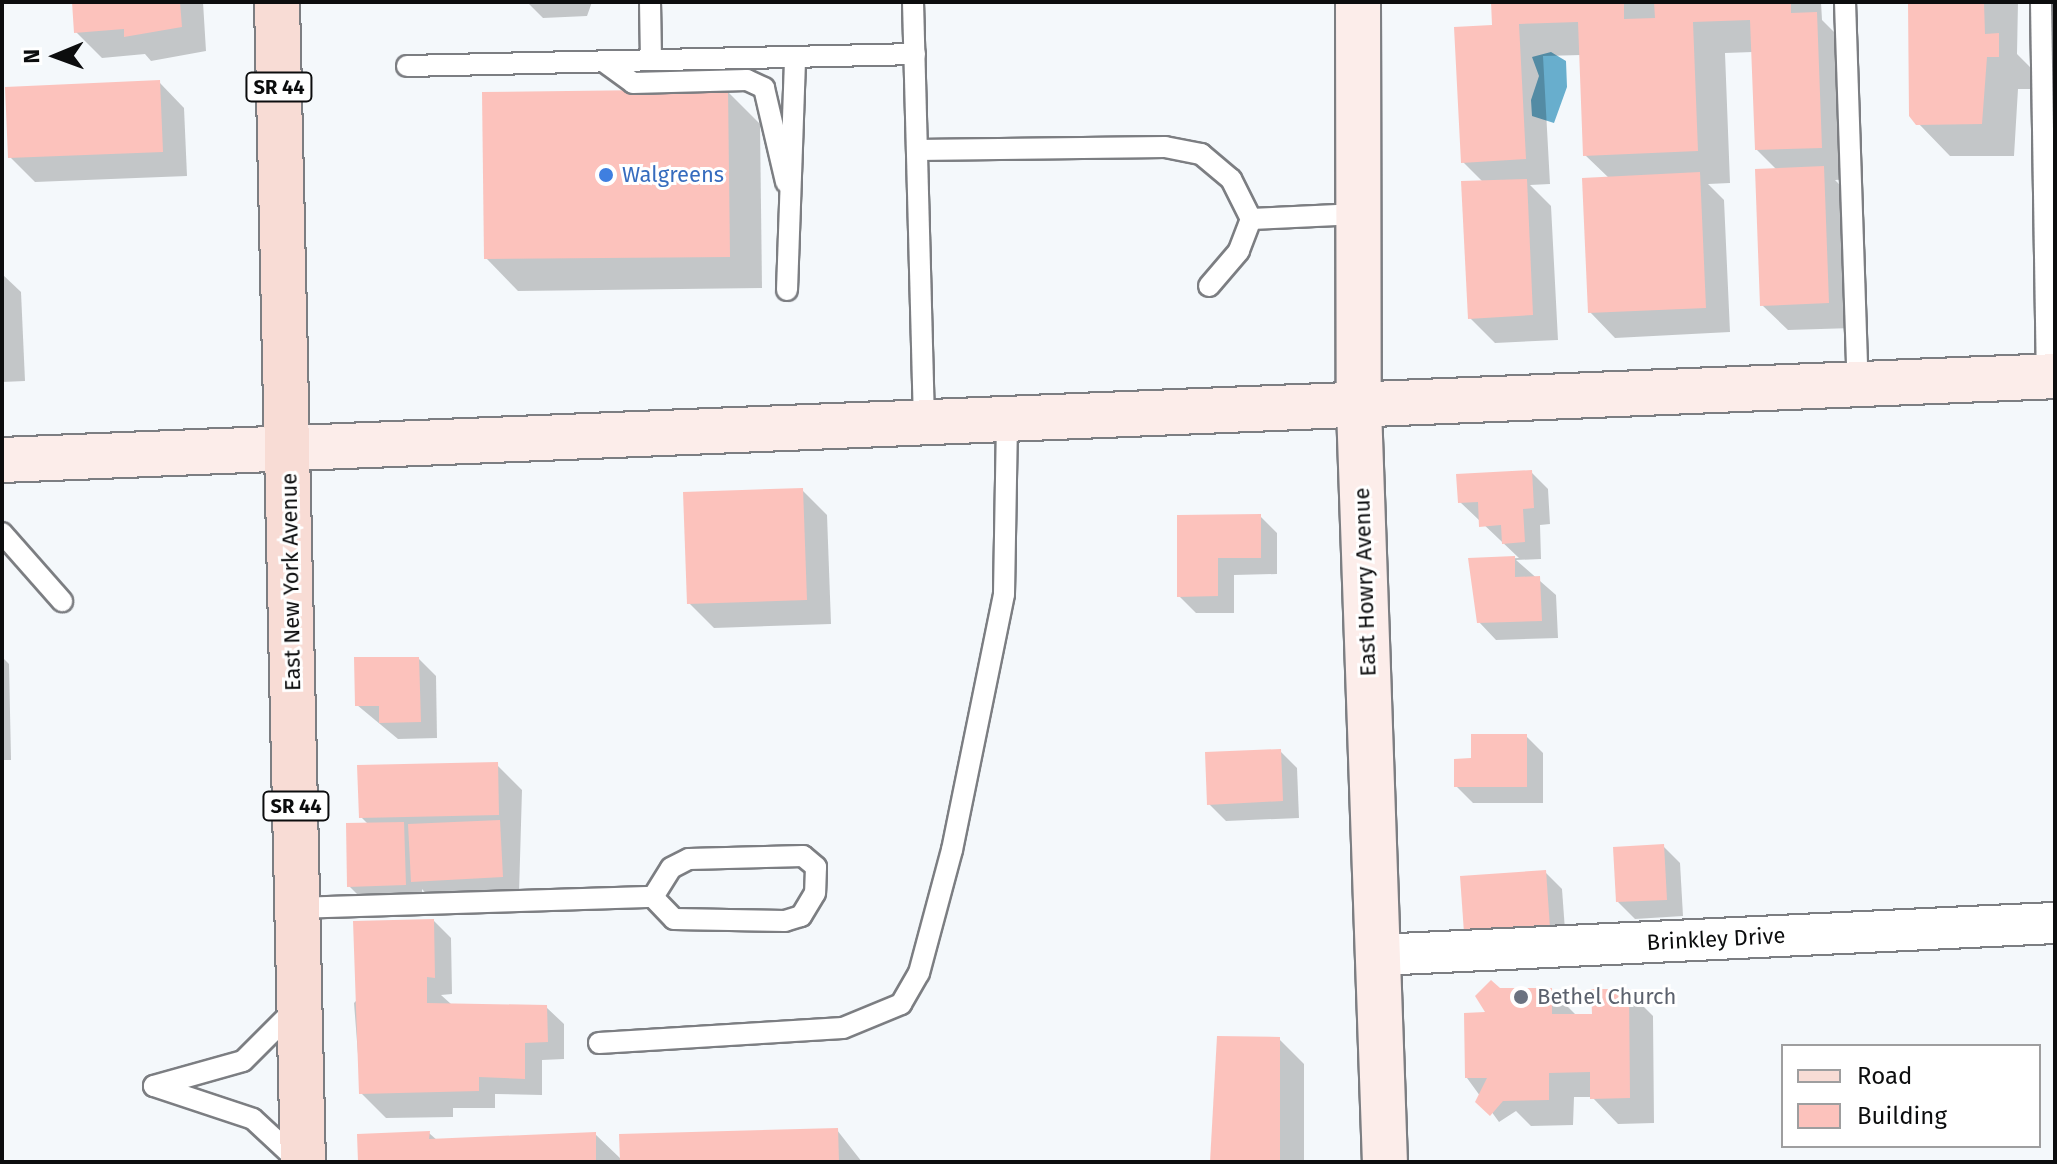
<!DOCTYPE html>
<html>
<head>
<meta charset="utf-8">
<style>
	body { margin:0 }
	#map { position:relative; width:2057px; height:1164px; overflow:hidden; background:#f4f8fb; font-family:"Fira Sans",sans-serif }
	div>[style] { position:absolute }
	.water>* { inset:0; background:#68aecd }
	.shadow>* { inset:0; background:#0003 }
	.building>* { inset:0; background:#fcc2bc }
	.roads { filter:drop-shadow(2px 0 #7c7e82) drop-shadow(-2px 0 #7c7e82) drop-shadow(0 2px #7c7e82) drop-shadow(0 -2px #7c7e82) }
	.lane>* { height:20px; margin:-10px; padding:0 10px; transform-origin:10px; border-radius:10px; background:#fff }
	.street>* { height:40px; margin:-20px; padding:0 20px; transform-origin:20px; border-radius:20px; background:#fff }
	.secondary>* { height:44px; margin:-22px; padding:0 22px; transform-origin:22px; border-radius:22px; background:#fcedea }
	.primary>* { height:44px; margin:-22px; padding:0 22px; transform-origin:22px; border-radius:22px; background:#f8dcd5 }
	.dots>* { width:22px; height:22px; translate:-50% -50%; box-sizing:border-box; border:4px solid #fff; border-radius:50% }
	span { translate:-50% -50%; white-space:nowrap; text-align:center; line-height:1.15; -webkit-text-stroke:6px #fff; paint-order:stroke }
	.shield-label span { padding:2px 6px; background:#fff; border:2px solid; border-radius:6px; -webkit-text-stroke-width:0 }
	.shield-label { font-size:20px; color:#0c0d0e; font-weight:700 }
	.shop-label { font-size:22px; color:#366cbe }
	.left { translate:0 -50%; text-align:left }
	.street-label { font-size:22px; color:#0c0d0e }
	.worship-label { font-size:22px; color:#5b616d }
	.frame { position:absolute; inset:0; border:4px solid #0c0d0e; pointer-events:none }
	.legend { position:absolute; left:1781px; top:1044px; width:260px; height:104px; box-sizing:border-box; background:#fff; border:2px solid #9e9e9f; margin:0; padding:10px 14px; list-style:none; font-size:24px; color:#0c0d0e }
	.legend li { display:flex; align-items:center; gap:16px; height:40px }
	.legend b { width:40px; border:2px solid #9e9e9f }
	.north { position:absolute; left:16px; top:16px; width:80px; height:80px; -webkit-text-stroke:6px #fff; paint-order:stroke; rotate:269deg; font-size:22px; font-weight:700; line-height:32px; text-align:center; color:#0c0d0e }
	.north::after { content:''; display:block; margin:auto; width:28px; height:36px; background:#0c0d0e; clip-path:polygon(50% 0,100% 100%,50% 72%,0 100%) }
</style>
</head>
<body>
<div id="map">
	<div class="water">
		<div style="clip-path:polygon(1551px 52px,1566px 61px,1567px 87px,1554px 123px,1532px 116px,1531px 100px,1539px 76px,1532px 57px)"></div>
	</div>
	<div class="shadow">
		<div style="clip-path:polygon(74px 2px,203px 2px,206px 51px,151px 61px,145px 54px,102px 58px,76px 32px)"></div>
		<div style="clip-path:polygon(514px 2px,592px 2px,587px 16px,543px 18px,527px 2px)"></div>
		<div style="clip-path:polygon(1493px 2px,1821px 2px,1822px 20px,1849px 47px,1854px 179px,1835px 180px,1849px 194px,1853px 328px,1788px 330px,1762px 305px,1777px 170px,1757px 150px,1753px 52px,1725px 53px,1730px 183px,1708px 184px,1724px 200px,1730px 332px,1615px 338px,1590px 312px,1609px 178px,1585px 155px,1581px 55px,1543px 56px,1550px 184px,1530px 185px,1551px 206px,1558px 340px,1495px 343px,1470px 318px,1483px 182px,1463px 162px,1497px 27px)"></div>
		<div style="clip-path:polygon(1910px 2px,2018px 2px,2017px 54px,2031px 68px,2031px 89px,2018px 89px,2014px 156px,1950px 156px,1918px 123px)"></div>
		<div style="clip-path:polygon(159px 82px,184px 108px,187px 176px,35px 182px,10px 157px)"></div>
		<div style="clip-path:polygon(727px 91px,760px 124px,762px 288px,518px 291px,486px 258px)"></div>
		<div style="clip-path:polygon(2px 274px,21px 292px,25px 381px,2px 382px)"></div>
		<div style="clip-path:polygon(1531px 472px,1548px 489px,1550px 524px,1540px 525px,1541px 559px,1516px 560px,1556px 595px,1558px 638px,1496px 640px,1479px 622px,1471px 560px,1519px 558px,1460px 502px)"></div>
		<div style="clip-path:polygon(802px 490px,827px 515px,831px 624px,714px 628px,689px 603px)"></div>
		<div style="clip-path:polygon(1260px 516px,1277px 533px,1277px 574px,1234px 575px,1234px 613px,1196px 613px,1179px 596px)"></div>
		<div style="clip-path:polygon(2px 657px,9px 664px,11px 760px,2px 760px)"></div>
		<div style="clip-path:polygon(419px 659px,436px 676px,437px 738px,398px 739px,357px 705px)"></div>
		<div style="clip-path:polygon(1526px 736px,1543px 753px,1543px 803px,1473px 803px,1456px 786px,1473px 760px)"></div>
		<div style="clip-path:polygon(1280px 751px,1297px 768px,1299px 818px,1226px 821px,1209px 804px)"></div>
		<div style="clip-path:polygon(497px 765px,522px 790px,519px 894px,430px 898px,422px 889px,422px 901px,366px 903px,349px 886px,369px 825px,361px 817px)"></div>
		<div style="clip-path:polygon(1663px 846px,1680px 863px,1683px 916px,1635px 919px,1618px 902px)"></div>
		<div style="clip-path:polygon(1545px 872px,1562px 889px,1566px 944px,1483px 950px)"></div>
		<div style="clip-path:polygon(2px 877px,4px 960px,2px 960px)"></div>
		<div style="clip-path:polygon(434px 921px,451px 938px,452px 994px,441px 995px,451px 1004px,546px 1007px,564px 1024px,564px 1059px,542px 1060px,542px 1095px,495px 1094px,495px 1108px,453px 1108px,453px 1117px,386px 1118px,361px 1093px,354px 1003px)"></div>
		<div style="clip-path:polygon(1499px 990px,1551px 990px,1577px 1016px,1594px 1016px,1628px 991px,1653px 1016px,1654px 1123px,1618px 1124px,1592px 1097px,1574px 1097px,1573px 1125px,1531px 1126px,1516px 1111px,1499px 1122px,1467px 1078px)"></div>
		<div style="clip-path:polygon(1279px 1039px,1304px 1064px,1304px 1162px,1212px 1162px)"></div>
		<div style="clip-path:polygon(837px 1130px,862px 1162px,360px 1162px,429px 1133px,438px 1141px,595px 1134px,622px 1160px)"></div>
	</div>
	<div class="building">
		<div style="clip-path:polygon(72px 2px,180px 2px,182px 27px,124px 37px,124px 29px,74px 33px)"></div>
		<div style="clip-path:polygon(1491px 2px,1624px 2px,1624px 19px,1655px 18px,1654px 2px,1791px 2px,1791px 13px,1817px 12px,1822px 148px,1755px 150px,1750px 20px,1693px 22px,1698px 151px,1583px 156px,1578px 22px,1519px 24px,1526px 159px,1461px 163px,1454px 27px,1492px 25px)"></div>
		<div style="clip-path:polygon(1908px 2px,1984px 2px,1985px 34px,1999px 33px,1999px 57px,1987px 57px,1982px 124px,1916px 125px,1909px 116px)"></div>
		<div style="clip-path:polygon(160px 80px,163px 152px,8px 158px,5px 87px)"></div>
		<div style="clip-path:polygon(728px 89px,730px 257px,484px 259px,482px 92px)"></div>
		<div style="clip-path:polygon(1824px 166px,1829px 303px,1760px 306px,1755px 169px)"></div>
		<div style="clip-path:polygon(1700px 172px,1706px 308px,1588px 313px,1582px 178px)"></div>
		<div style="clip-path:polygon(1527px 179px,1533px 315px,1468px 319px,1461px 181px)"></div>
		<div style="clip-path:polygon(1532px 470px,1534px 508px,1523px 509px,1525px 542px,1502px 544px,1501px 525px,1479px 527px,1478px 502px,1458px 503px,1456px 474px)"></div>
		<div style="clip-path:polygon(803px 488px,807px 600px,687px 604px,683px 492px)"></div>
		<div style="clip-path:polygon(1261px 514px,1261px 558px,1218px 558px,1218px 596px,1177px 597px,1177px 515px)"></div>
		<div style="clip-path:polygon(1515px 556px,1515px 577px,1540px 576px,1542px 621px,1477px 623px,1468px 558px)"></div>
		<div style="clip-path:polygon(354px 657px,419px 657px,421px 722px,379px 723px,379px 706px,355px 706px)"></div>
		<div style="clip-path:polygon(1471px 734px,1527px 734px,1527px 787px,1454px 787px,1454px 759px,1471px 758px)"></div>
		<div style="clip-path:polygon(1281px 749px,1283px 801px,1207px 805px,1205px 752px)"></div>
		<div style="clip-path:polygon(498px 762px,499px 815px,359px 818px,357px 765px)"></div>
		<div style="clip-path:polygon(500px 820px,503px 877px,411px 882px,408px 824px)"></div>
		<div style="clip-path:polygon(404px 822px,406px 885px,347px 887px,346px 823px)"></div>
		<div style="clip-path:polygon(1664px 844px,1667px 900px,1616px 902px,1613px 847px)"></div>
		<div style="clip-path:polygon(1546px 870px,1550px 928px,1464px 933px,1460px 876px)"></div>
		<div style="clip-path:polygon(434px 919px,435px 978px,427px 977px,427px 1003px,547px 1005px,548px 1042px,525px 1043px,525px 1079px,479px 1077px,479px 1091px,359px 1094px,353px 921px)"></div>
		<div style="clip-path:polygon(1491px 980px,1500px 988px,1552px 988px,1552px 1014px,1592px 1014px,1591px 989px,1629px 989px,1630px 1098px,1590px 1099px,1590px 1072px,1549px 1073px,1549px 1100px,1503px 1101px,1490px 1116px,1475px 1102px,1487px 1078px,1465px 1078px,1464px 1013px,1485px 1012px,1475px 996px)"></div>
		<div style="clip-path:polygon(1217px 1036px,1280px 1037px,1280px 1162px,1210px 1162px)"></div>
		<div style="clip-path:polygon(838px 1128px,839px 1162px,620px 1162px,619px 1134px)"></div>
		<div style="clip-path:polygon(430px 1131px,429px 1139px,596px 1132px,596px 1162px,358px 1162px,357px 1134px)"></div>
	</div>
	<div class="roads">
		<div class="lane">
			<div style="left:650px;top:2px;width:58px;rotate:89deg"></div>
			<div style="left:913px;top:2px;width:422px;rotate:88.5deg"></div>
			<div style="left:1845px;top:2px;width:383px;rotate:88.1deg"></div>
			<div style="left:2041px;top:2px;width:374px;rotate:89.1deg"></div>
			<div style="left:603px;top:61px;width:37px;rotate:36deg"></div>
			<div style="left:633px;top:83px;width:114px;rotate:-1.5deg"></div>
			<div style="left:747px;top:80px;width:19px;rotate:25deg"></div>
			<div style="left:764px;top:88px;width:97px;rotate:76.8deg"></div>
			<div style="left:407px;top:66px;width:508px;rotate:-1.35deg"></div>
			<div style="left:917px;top:150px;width:248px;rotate:-0.7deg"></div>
			<div style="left:1165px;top:147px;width:37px;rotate:11deg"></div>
			<div style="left:1201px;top:154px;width:39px;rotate:40deg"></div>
			<div style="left:1231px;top:179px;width:45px;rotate:63.4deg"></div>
			<div style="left:1251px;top:219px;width:34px;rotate:111deg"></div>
			<div style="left:1239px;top:251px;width:46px;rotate:130.6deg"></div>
			<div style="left:1251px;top:219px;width:108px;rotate:-2.7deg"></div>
			<div style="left:787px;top:290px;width:233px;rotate:-88deg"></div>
			<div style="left:2px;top:533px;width:91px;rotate:48.6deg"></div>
			<div style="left:803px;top:856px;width:17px;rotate:40deg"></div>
			<div style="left:816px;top:867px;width:26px;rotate:92deg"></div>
			<div style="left:815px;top:893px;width:27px;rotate:121deg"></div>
			<div style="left:801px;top:916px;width:17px;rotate:163deg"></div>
			<div style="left:785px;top:921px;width:111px;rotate:-179deg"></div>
			<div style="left:674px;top:919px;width:30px;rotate:-134deg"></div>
			<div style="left:653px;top:897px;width:34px;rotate:-58deg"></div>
			<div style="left:671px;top:868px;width:20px;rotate:-27deg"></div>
			<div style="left:689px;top:859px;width:114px;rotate:-1.5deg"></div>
			<div style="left:297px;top:908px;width:356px;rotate:-1.8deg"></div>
			<div style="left:599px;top:1043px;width:244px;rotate:-3.5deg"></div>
			<div style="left:843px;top:1028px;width:63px;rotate:-22.5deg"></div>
			<div style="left:901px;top:1004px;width:36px;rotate:-60deg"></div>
			<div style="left:919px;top:973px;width:127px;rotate:-75deg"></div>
			<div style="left:952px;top:850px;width:261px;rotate:-78.5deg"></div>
			<div style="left:1004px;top:594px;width:173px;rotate:-89deg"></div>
			<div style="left:154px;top:1086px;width:92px;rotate:-15.7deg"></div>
			<div style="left:243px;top:1061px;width:76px;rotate:-45deg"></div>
			<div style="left:154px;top:1086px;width:104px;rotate:18.4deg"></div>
			<div style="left:253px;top:1119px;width:59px;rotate:42.9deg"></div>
		</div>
		<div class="street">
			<div style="left:1378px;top:955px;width:678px;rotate:-2.71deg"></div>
		</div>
		<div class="secondary">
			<div style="left:1358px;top:2px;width:406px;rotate:89.9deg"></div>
			<div style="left:1359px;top:408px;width:754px;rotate:88.03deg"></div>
			<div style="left:2px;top:460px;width:2055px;rotate:-2.34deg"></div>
		</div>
		<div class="primary">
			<div style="left:277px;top:2px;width:1160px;rotate:88.72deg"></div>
		</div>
	</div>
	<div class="dots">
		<div style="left:606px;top:175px;background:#3f7fe0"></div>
		<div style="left:1521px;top:997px;background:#6b7280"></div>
	</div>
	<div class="shield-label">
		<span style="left:279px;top:87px">SR 44</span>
		<span style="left:296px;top:806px">SR 44</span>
	</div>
	<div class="shop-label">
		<span class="left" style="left:622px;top:175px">Walgreens</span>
	</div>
	<div class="street-label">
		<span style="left:291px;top:582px;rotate:-91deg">East New York Avenue</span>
		<span style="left:1365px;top:582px;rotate:-92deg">East Howry Avenue</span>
		<span style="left:1716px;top:939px;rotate:-3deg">Brinkley Drive</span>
	</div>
	<div class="worship-label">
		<span class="left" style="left:1537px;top:997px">Bethel Church</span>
	</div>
	<div class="frame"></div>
	<ul class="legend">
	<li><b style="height:10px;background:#f8dcd5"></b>Road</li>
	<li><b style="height:22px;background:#fcc2bc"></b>Building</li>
	</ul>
	<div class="north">N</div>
</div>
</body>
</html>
